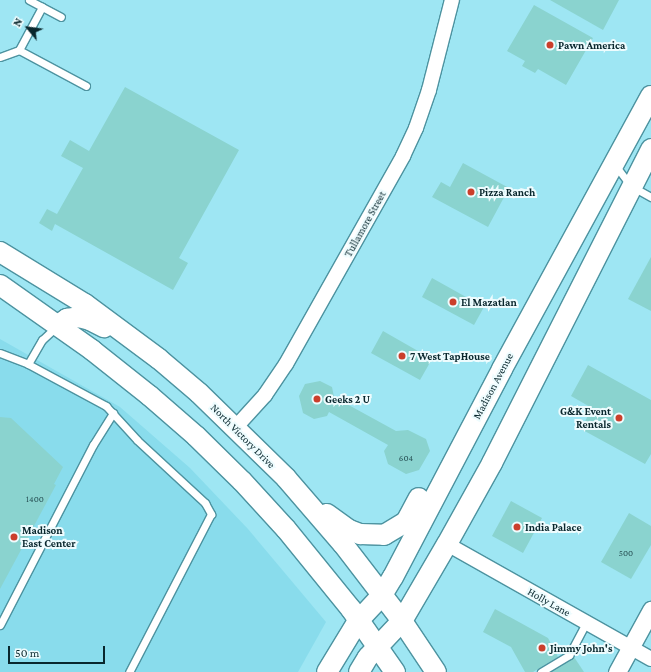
<!DOCTYPE html>
<html>
<head>
<meta charset="utf-8">
<style>
	body { margin:0 }
	#map { position:relative; width:651px; height:672px; overflow:hidden; background:#9ee6f3; font-family:"Crimson Pro",serif }
	div>[style] { position:absolute }
	.built>* { inset:0; background:#89dcec }
	.building>* { inset:0; background:#8ad3cf }
	.roads { filter:drop-shadow(1px 0 #4d93a0) drop-shadow(-1px 0 #4d93a0) drop-shadow(0 1px #4d93a0) drop-shadow(0 -1px #4d93a0) }
	.service>* { height:7px; margin:-3.5px; padding:0 3.5px; transform-origin:3.5px; border-radius:3.5px; background:#fff }
	.minor>* { height:14px; margin:-7px; padding:0 7px; transform-origin:7px; border-radius:7px; background:#fff }
	.tertiary>* { height:17px; margin:-8.5px; padding:0 8.5px; transform-origin:8.5px; border-radius:8.5px; background:#fff }
	.secondary>* { height:20px; margin:-10px; padding:0 10px; transform-origin:10px; border-radius:10px; background:#fff }
	.dots>* { width:11px; height:11px; translate:-50% -50%; box-sizing:border-box; border:2px solid #eefcfe; border-radius:50% }
	span { translate:-50% -50%; white-space:nowrap; text-align:center; line-height:1.15; -webkit-text-stroke:4px #eefcfe; paint-order:stroke }
	.number-label { font-size:9px; color:#295256 }
	.number-label span { -webkit-text-stroke-width:0 }
	.poi-label { font-size:11px; color:#09272d; font-weight:700 }
	.left { translate:0 -50%; text-align:left }
	.right { translate:-100% -50%; text-align:right }
	.street-label { font-size:11px; color:#09272d }
	.north { position:absolute; left:8px; top:8px; width:40px; height:40px; -webkit-text-stroke:3px #eefcfe; paint-order:stroke; rotate:299deg; font-size:11px; font-weight:700; line-height:16px; text-align:center; color:#09272d }
	.north::after { content:''; display:block; margin:auto; width:14px; height:18px; background:#09272d; clip-path:polygon(50% 0,100% 100%,50% 72%,0 100%) }
	.scale { position:absolute; left:8px; top:646px; width:97px; height:18px; box-sizing:border-box; border:2px solid #09272d; border-top:0; padding-left:5px; font-size:12px; line-height:14px; white-space:nowrap; color:#09272d; -webkit-text-stroke:3px #eefcfe; paint-order:stroke }
</style>
</head>
<body>
<div id="map">
	<div class="built">
		<div style="clip-path:polygon(0 339px,120px 407px,190px 468px,248px 529px,326px 622px,298px 672px,0 672px)"></div>
	</div>
	<div class="building">
		<div style="clip-path:polygon(550px 0,619px 0,603px 30px)"></div>
		<div style="clip-path:polygon(534px 5px,593px 38px,566px 85px,538px 69px,535px 73px,522px 66px,525px 61px,507px 51px)"></div>
		<div style="clip-path:polygon(125px 87px,239px 150px,179px 258px,188px 263px,173px 290px,55px 224px,52px 231px,39px 223px,47px 209px,57px 214px,83px 168px,61px 156px,70px 140px,89px 151px)"></div>
		<div style="clip-path:polygon(463px 163px,509px 188px,488px 227px,432px 197px,441px 182px,450px 187px)"></div>
		<div style="clip-path:polygon(651px 257px,651px 311px,628px 299px)"></div>
		<div style="clip-path:polygon(432px 278px,484px 307px,474px 325px,422px 297px)"></div>
		<div style="clip-path:polygon(383px 331px,432px 359px,420px 380px,371px 353px)"></div>
		<div style="clip-path:polygon(588px 365px,651px 400px,651px 454px,645px 464px,581px 429px,592px 408px,571px 396px)"></div>
		<div style="clip-path:polygon(320px 381px,332px 387px,334px 397px,396px 431px,408px 430px,426px 439px,430px 451px,419px 470px,406px 474px,388px 464px,384px 451px,388px 445px,329px 412px,327px 416px,314px 419px,303px 413px,299px 396px,305px 384px)"></div>
		<div style="clip-path:polygon(0 417px,11px 418px,63px 467px,54px 484px,56px 485px,0 589px)"></div>
		<div style="clip-path:polygon(511px 501px,542px 518px,523px 553px,492px 536px)"></div>
		<div style="clip-path:polygon(629px 513px,651px 526px,651px 545px,631px 579px,601px 562px)"></div>
		<div style="clip-path:polygon(495px 609px,548px 638px,558px 657px,533px 672px,525px 672px,511px 647px,483px 632px)"></div>
		<div style="clip-path:polygon(574px 657px,584px 672px,549px 672px)"></div>
	</div>
	<div class="roads">
		<div class="service">
			<div style="left:29px;top:0;width:36px;rotate:28deg"></div>
			<div style="left:19px;top:50px;width:76px;rotate:28.2deg"></div>
			<div style="left:0;top:57px;width:20px;rotate:-20deg"></div>
			<div style="left:19px;top:50px;width:49px;rotate:-61.9deg"></div>
			<div style="left:615px;top:165px;width:26px;rotate:53deg"></div>
			<div style="left:631px;top:186px;width:23px;rotate:29deg"></div>
			<div style="left:0;top:353px;width:30px;rotate:21deg"></div>
			<div style="left:28px;top:364px;width:89px;rotate:28.3deg"></div>
			<div style="left:106px;top:406px;width:46px;rotate:47.6deg"></div>
			<div style="left:137px;top:440px;width:93px;rotate:42.8deg"></div>
			<div style="left:205px;top:503px;width:13px;rotate:61deg"></div>
			<div style="left:211px;top:514px;width:178px;rotate:117.4deg"></div>
			<div style="left:28px;top:364px;width:28px;rotate:-60deg"></div>
			<div style="left:42px;top:340px;width:21px;rotate:-43deg"></div>
			<div style="left:0;top:625px;width:203px;rotate:-62.7deg"></div>
			<div style="left:93px;top:445px;width:38px;rotate:-58deg"></div>
			<div style="left:541px;top:672px;width:33px;rotate:-31deg"></div>
			<div style="left:569px;top:655px;width:36px;rotate:-62deg"></div>
		</div>
		<div class="minor">
			<div style="left:235px;top:428px;width:45px;rotate:-47.7deg"></div>
			<div style="left:265px;top:395px;width:37px;rotate:-56deg"></div>
			<div style="left:286px;top:364px;width:239px;rotate:-60.6deg"></div>
			<div style="left:403px;top:156px;width:31px;rotate:-65deg"></div>
			<div style="left:416px;top:128px;width:40px;rotate:-71.1deg"></div>
			<div style="left:429px;top:90px;width:93px;rotate:-75.7deg"></div>
			<div style="left:447px;top:544px;width:234px;rotate:29.4deg"></div>
		</div>
		<div class="tertiary">
			<div style="left:617px;top:672px;width:71px;rotate:-61.3deg"></div>
		</div>
		<div class="secondary">
			<div style="left:0;top:252px;width:100px;rotate:31.5deg"></div>
			<div style="left:85px;top:304px;width:92px;rotate:36.6deg"></div>
			<div style="left:159px;top:359px;width:52px;rotate:40.4deg"></div>
			<div style="left:199px;top:393px;width:122px;rotate:44.3deg"></div>
			<div style="left:286px;top:478px;width:87px;rotate:49.2deg"></div>
			<div style="left:343px;top:544px;width:97px;rotate:52.5deg"></div>
			<div style="left:402px;top:621px;width:61px;rotate:56.3deg"></div>
			<div style="left:0;top:285px;width:113px;rotate:35.2deg"></div>
			<div style="left:92px;top:350px;width:74px;rotate:38.4deg"></div>
			<div style="left:150px;top:396px;width:61px;rotate:41deg"></div>
			<div style="left:196px;top:436px;width:64px;rotate:44.4deg"></div>
			<div style="left:242px;top:481px;width:65px;rotate:47.5deg"></div>
			<div style="left:286px;top:529px;width:103px;rotate:50.9deg"></div>
			<div style="left:351px;top:609px;width:77px;rotate:55.1deg"></div>
			<div style="left:58px;top:325px;width:11px;rotate:-34deg"></div>
			<div style="left:67px;top:319px;width:12px;rotate:-9deg"></div>
			<div style="left:79px;top:317px;width:11px;rotate:15deg"></div>
			<div style="left:90px;top:320px;width:16px;rotate:27deg"></div>
			<div style="left:327px;top:514px;width:27px;rotate:36deg"></div>
			<div style="left:349px;top:530px;width:12px;rotate:20deg"></div>
			<div style="left:360px;top:534px;width:24px;rotate:2deg"></div>
			<div style="left:384px;top:535px;width:26px;rotate:-31deg"></div>
			<div style="left:406px;top:522px;width:27px;rotate:-62deg"></div>
			<div style="left:327px;top:672px;width:60px;rotate:-58.7deg"></div>
			<div style="left:358px;top:621px;width:35px;rotate:-47deg"></div>
			<div style="left:382px;top:595px;width:21px;rotate:-59deg"></div>
			<div style="left:393px;top:577px;width:235px;rotate:-62.3deg"></div>
			<div style="left:502px;top:369px;width:311px;rotate:-61.4deg"></div>
			<div style="left:359px;top:672px;width:17px;rotate:-59deg"></div>
			<div style="left:368px;top:657px;width:50px;rotate:-46.6deg"></div>
			<div style="left:402px;top:621px;width:89px;rotate:-59.7deg"></div>
			<div style="left:447px;top:544px;width:93px;rotate:-60.9deg"></div>
			<div style="left:492px;top:463px;width:352px;rotate:-63.1deg"></div>
		</div>
	</div>
	<div class="dots">
		<div style="left:550px;top:45px;background:#cb3f2c"></div>
		<div style="left:471px;top:192px;background:#cb3f2c"></div>
		<div style="left:453px;top:302px;background:#cb3f2c"></div>
		<div style="left:402px;top:356px;background:#cb3f2c"></div>
		<div style="left:317px;top:399px;background:#cb3f2c"></div>
		<div style="left:619px;top:418px;background:#cb3f2c"></div>
		<div style="left:517px;top:527px;background:#cb3f2c"></div>
		<div style="left:14px;top:537px;background:#cb3f2c"></div>
		<div style="left:542px;top:648px;background:#cb3f2c"></div>
	</div>
	<div class="number-label">
		<span style="left:406px;top:458px">604</span>
		<span style="left:35px;top:499px">1400</span>
		<span style="left:626px;top:553px">500</span>
	</div>
	<div class="poi-label">
		<span class="left" style="left:558px;top:45px">Pawn America</span>
		<span class="left" style="left:479px;top:192px">Pizza Ranch</span>
		<span class="left" style="left:461px;top:302px">El Mazatlan</span>
		<span class="left" style="left:410px;top:356px">7 West TapHouse</span>
		<span class="left" style="left:325px;top:399px">Geeks 2 U</span>
		<span class="right" style="left:611px;top:418px">G&amp;K Event<br>Rentals</span>
		<span class="left" style="left:525px;top:527px">India Palace</span>
		<span class="left" style="left:22px;top:537px">Madison<br>East Center</span>
		<span class="left" style="left:550px;top:648px">Jimmy John's</span>
	</div>
	<div class="street-label">
		<span style="left:365px;top:224px;rotate:-61deg">Tullamore Street</span>
		<span style="left:493px;top:386px;rotate:-62deg">Madison Avenue</span>
		<span style="left:243px;top:436px;rotate:45deg">North Victory Drive</span>
		<span style="left:549px;top:602px;rotate:29deg">Holly Lane</span>
	</div>
	<div class="north">N</div>
	<div class="scale">50 m</div>
</div>
</body>
</html>
